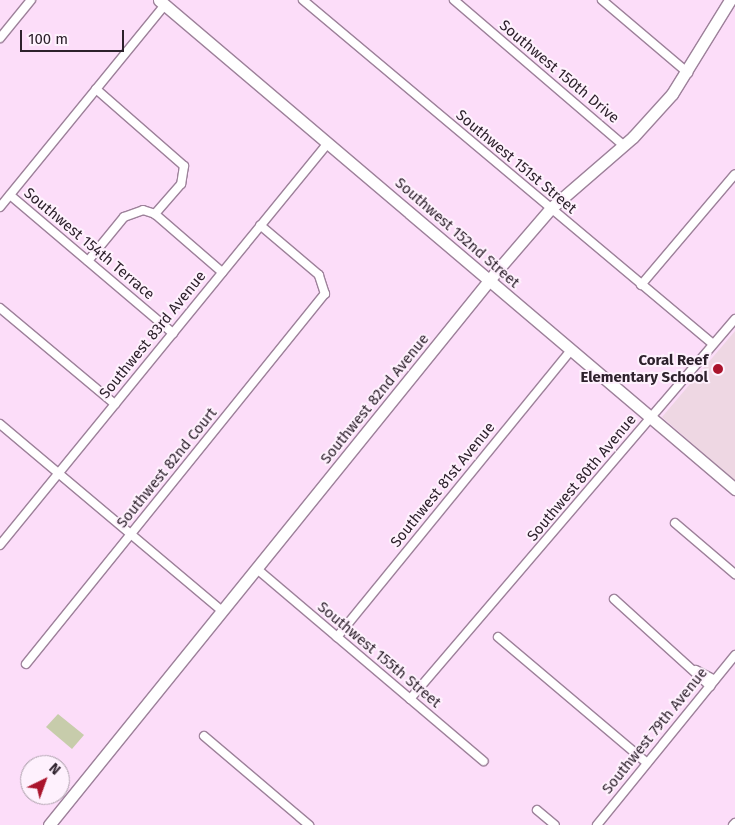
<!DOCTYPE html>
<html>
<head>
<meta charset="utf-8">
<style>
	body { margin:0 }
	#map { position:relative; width:735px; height:825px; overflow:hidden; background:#fcddf9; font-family:"Fira Sans",sans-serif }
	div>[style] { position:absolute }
	.education>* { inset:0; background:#eed7e3 }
	.green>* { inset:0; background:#c7ccab }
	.roads { filter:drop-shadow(1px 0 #9d819a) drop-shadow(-1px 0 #9d819a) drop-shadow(0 1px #9d819a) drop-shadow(0 -1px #9d819a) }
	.street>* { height:8px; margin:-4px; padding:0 4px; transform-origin:4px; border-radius:4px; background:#fff }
	.secondary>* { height:11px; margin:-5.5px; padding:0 5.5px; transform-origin:5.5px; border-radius:5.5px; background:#fff }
	.dots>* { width:14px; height:14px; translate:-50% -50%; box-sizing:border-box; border:2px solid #fef1fd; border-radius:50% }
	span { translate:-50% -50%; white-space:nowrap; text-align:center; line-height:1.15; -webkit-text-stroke:4px #fef1fd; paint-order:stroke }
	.street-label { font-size:15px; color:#2d212c }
	.poi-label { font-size:15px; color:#2d212c; font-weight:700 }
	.right { translate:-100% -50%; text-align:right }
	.north { position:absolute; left:20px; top:755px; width:50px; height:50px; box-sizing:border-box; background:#fef1fd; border:1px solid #aa9ea9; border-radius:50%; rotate:42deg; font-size:14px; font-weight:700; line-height:20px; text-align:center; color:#2d212c }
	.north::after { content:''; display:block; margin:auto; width:18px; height:22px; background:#aa142c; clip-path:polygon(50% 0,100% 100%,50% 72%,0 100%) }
	.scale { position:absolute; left:20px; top:30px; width:104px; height:22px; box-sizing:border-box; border:2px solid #2d212c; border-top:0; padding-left:6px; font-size:15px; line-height:18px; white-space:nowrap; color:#2d212c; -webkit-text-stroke:4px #fef1fd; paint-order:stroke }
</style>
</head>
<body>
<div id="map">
	<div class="education">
		<div style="clip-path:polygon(735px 331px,735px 481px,662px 417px)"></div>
	</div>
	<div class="green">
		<div style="clip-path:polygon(58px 714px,84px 735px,72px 749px,46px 727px)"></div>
	</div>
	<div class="roads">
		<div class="street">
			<div style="left:303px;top:0;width:535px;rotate:40deg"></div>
			<div style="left:454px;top:0;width:223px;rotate:40.6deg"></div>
			<div style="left:602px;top:0;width:113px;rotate:40.3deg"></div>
			<div style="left:0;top:38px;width:49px;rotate:-50.8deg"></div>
			<div style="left:96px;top:89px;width:117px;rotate:41.2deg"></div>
			<div style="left:184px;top:166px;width:18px;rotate:99deg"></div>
			<div style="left:181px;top:184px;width:40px;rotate:131deg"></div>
			<div style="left:10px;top:195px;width:214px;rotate:40.3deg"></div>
			<div style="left:0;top:207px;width:261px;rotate:-50.8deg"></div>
			<div style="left:88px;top:261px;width:57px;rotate:-50.7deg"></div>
			<div style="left:124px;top:217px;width:20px;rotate:-20deg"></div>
			<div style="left:143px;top:210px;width:13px;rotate:18deg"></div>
			<div style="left:155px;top:214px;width:89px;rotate:40.9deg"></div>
			<div style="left:641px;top:285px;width:145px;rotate:-49.7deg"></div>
			<div style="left:0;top:308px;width:150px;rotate:39.9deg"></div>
			<div style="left:0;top:424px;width:290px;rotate:40.1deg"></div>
			<div style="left:675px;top:523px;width:79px;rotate:40.4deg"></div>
			<div style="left:0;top:545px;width:519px;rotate:-50.79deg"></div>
			<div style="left:257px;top:569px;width:297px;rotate:40.3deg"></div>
			<div style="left:614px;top:599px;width:130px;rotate:42.2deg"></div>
			<div style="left:337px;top:637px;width:370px;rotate:-50.8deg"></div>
			<div style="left:498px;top:637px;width:195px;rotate:40.2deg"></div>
			<div style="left:26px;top:664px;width:476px;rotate:-51.1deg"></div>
			<div style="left:325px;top:294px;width:20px;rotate:-108deg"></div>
			<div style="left:319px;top:275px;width:77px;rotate:-139.7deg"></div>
			<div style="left:696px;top:670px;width:21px;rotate:28deg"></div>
			<div style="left:410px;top:699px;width:500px;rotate:-49.46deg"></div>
			<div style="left:204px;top:736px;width:138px;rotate:40.3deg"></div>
			<div style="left:537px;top:810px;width:23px;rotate:40deg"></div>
			<div style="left:597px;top:825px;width:219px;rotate:-50.9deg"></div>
			<div style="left:733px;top:825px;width:3px;rotate:-45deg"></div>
		</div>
		<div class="secondary">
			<div style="left:159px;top:0;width:756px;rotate:40.33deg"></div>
			<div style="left:49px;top:825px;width:710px;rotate:-51.06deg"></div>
			<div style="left:495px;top:273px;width:86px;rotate:-49.3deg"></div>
			<div style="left:551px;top:208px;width:108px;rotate:-40.9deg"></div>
			<div style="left:633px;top:137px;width:58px;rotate:-47.8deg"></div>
			<div style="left:672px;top:94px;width:110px;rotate:-58.3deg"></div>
		</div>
	</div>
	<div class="dots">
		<div style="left:718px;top:369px;background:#aa142c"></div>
	</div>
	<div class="street-label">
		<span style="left:559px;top:72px;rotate:40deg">Southwest 150th Drive</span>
		<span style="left:516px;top:162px;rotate:40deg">Southwest 151st Street</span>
		<span style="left:457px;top:233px;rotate:41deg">Southwest 152nd Street</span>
		<span style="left:89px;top:244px;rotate:40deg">Southwest 154th Terrace</span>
		<span style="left:153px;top:335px;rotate:-51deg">Southwest 83rd Avenue</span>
		<span style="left:375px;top:399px;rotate:-51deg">Southwest 82nd Avenue</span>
		<span style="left:167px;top:468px;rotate:-51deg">Southwest 82nd Court</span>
		<span style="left:582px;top:478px;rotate:-50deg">Southwest 80th Avenue</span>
		<span style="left:443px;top:485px;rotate:-51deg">Southwest 81st Avenue</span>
		<span style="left:379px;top:655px;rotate:40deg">Southwest 155th Street</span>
		<span style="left:655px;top:731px;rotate:-51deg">Southwest 79th Avenue</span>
	</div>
	<div class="poi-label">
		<span class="right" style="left:708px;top:369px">Coral Reef<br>Elementary School</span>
	</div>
	<div class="north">N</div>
	<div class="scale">100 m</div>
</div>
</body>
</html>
